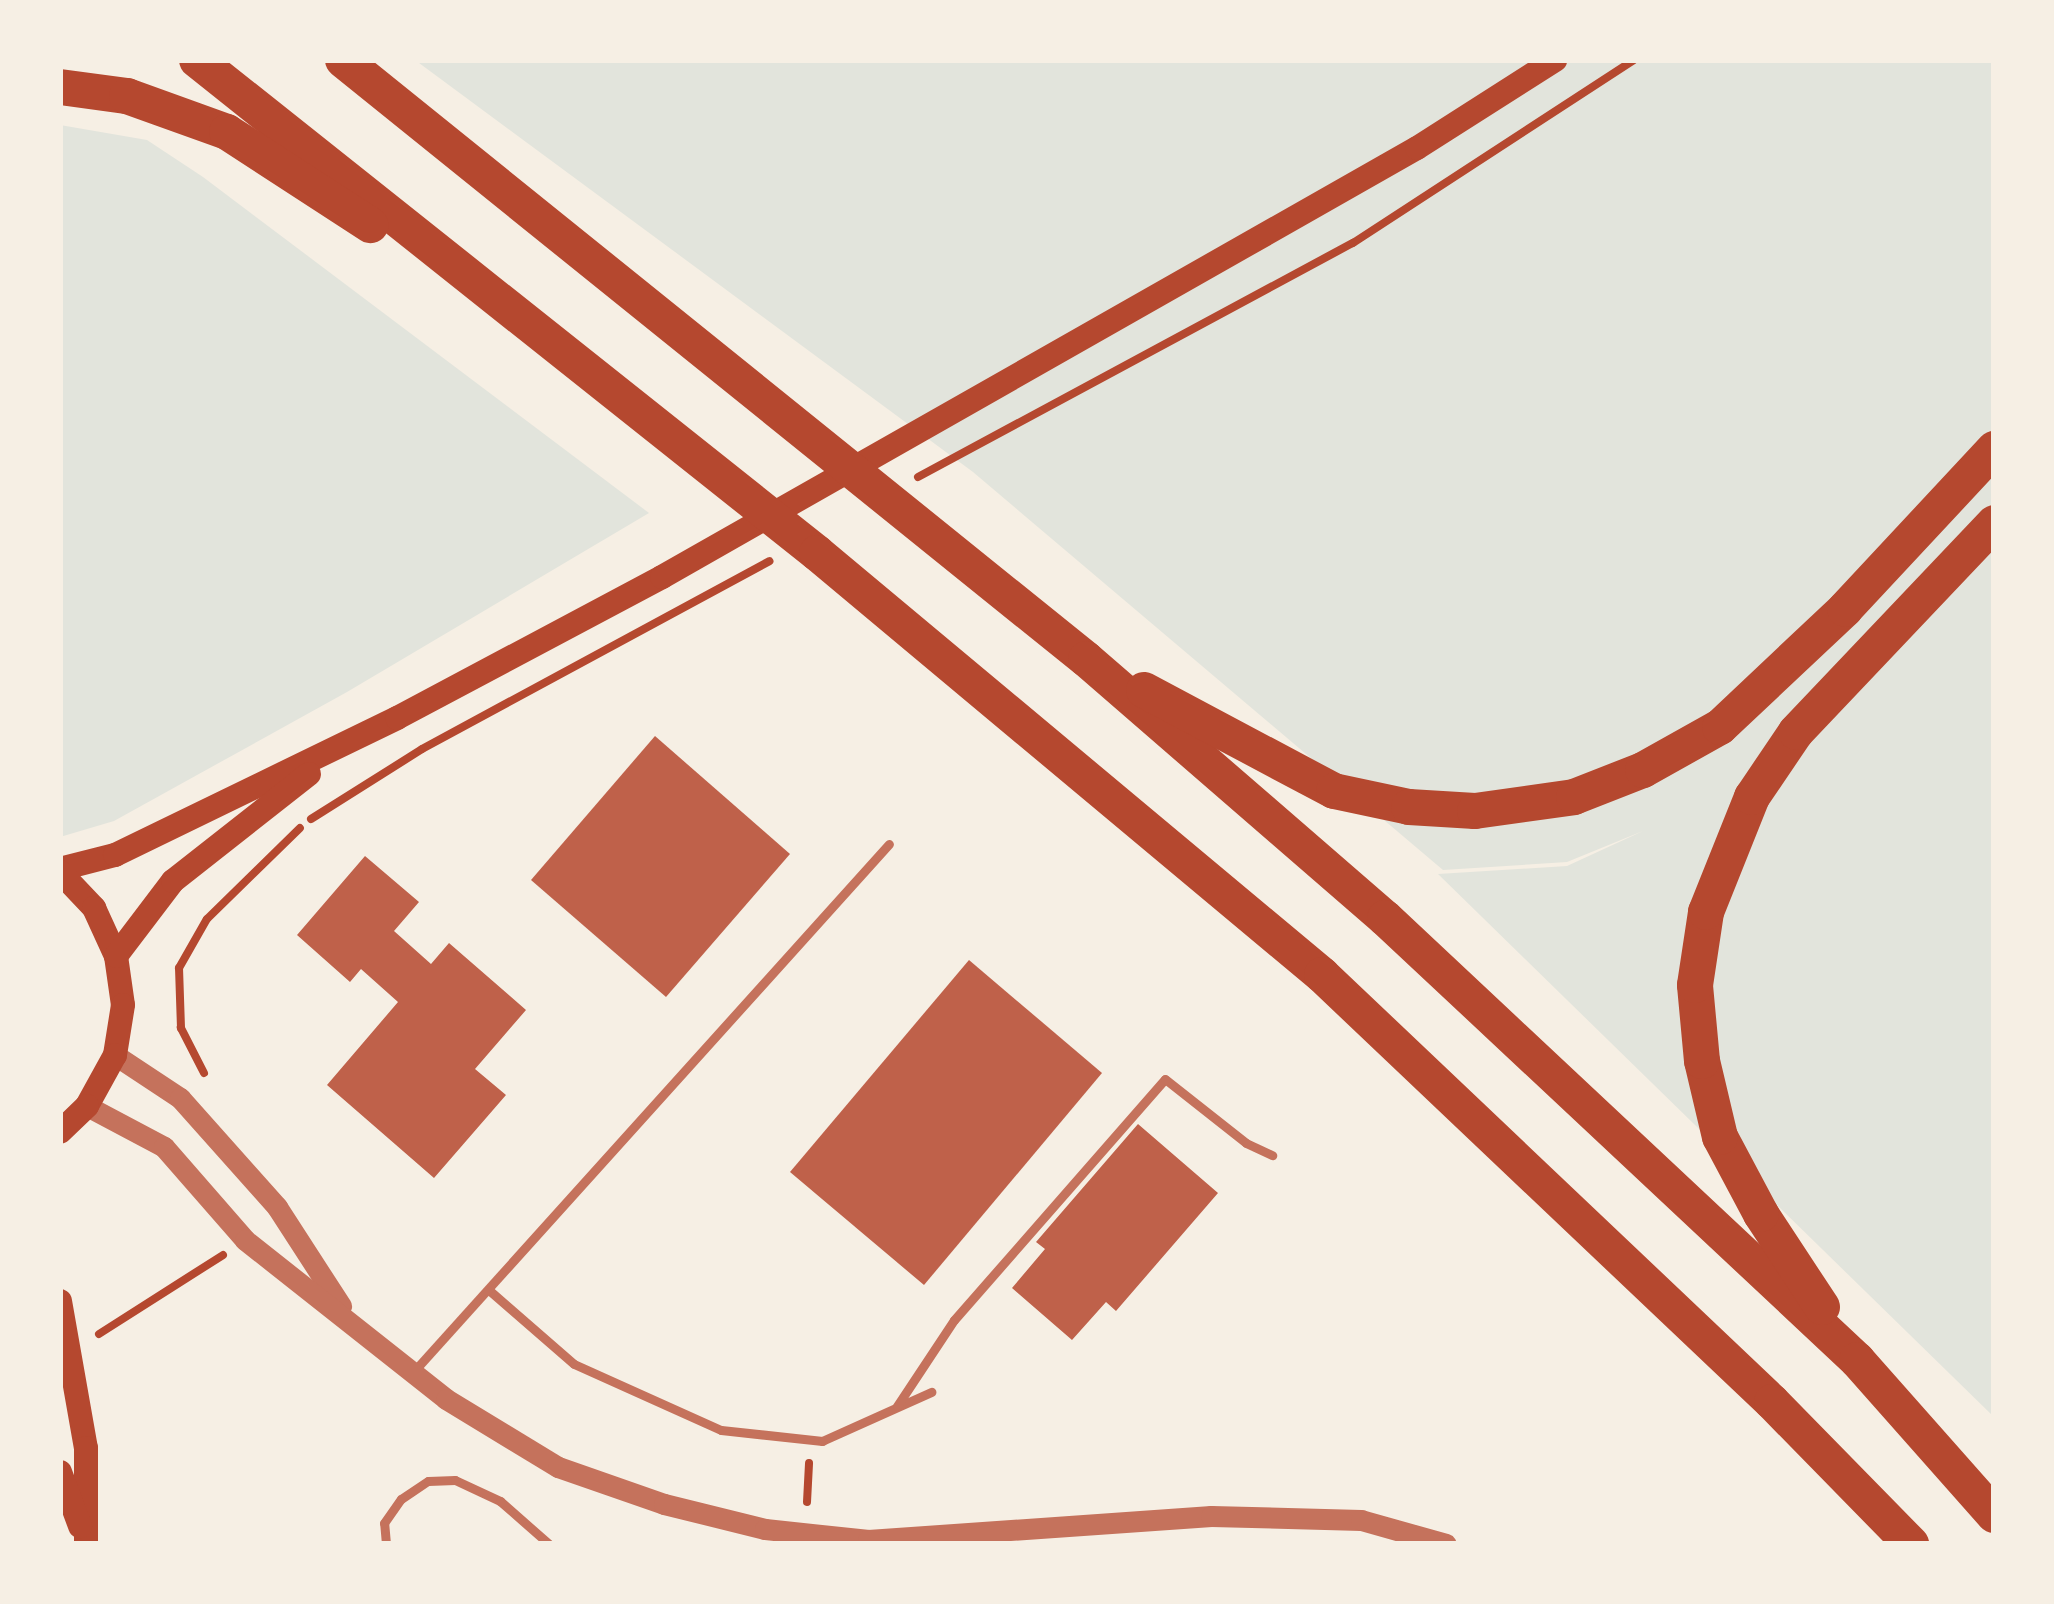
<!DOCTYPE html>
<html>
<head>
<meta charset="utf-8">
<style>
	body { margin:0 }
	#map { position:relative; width:2054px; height:1604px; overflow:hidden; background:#f6efe4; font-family:"Roboto Condensed",sans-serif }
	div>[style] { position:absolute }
	.green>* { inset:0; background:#e2e4dc }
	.building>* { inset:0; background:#bf614a }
	.path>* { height:8px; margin:-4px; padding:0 4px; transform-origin:4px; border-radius:4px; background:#b5482f }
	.service>* { height:9px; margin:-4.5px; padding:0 4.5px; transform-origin:4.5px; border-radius:4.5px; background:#c5725c }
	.tertiary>* { height:21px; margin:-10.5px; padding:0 10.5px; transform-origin:10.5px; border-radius:10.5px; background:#c5725c }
	.secondary>* { height:24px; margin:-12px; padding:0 12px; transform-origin:12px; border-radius:12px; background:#b5482f }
	.motorway>* { height:36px; margin:-18px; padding:0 18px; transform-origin:18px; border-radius:18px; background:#b5482f }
	span { translate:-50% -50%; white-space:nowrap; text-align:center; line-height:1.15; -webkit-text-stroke:10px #f6efe4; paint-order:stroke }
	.frame { position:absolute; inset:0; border:63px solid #f6efe4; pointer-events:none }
</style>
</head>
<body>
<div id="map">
	<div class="green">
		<div style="clip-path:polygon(415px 60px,1994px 60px,1994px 1417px,1438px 874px,1567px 866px,1643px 831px,1567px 862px,1443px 870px,973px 472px)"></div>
		<div style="clip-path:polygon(60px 125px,147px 140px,203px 177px,649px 513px,347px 692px,114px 821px,60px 837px)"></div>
	</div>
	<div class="building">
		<div style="clip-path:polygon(655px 736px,790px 854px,666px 997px,531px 880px)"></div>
		<div style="clip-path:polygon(365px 856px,419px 902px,394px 931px,431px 964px,449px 943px,526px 1010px,475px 1069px,506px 1095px,434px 1178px,327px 1085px,398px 1002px,361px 969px,350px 982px,297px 935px)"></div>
		<div style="clip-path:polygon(969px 960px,1102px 1073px,924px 1285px,790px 1172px)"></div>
		<div style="clip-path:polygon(1138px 1124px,1218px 1193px,1116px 1311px,1106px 1302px,1072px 1340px,1012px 1288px,1045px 1249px,1036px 1242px)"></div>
	</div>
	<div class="path">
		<div style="left:918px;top:477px;width:494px;rotate:-28.3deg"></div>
		<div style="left:1353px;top:243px;width:335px;rotate:-33.1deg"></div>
		<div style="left:311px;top:819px;width:131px;rotate:-32.2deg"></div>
		<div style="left:422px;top:749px;width:395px;rotate:-28.4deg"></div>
		<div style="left:204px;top:1073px;width:51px;rotate:-117.1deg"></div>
		<div style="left:181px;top:1028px;width:60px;rotate:-91.9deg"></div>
		<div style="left:179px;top:968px;width:56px;rotate:-60.3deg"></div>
		<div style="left:207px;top:919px;width:130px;rotate:-44.4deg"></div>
		<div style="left:99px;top:1334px;width:147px;rotate:-32.5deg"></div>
		<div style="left:807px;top:1502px;width:39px;rotate:-87deg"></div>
	</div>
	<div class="service">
		<div style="left:490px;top:1291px;width:111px;rotate:41deg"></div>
		<div style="left:574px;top:1364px;width:161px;rotate:24.2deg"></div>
		<div style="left:721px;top:1430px;width:102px;rotate:6.2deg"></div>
		<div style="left:822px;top:1441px;width:120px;rotate:-24.2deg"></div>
		<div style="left:415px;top:1370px;width:708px;rotate:-47.98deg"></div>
		<div style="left:897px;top:1406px;width:103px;rotate:-56.5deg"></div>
		<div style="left:954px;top:1320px;width:320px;rotate:-48.8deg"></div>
		<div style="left:1165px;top:1079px;width:103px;rotate:38.3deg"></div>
		<div style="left:1246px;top:1143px;width:29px;rotate:25deg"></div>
		<div style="left:386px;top:1544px;width:21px;rotate:-95deg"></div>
		<div style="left:384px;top:1523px;width:29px;rotate:-55deg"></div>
		<div style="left:401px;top:1499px;width:32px;rotate:-34deg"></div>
		<div style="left:428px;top:1481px;width:27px;rotate:-2deg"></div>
		<div style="left:455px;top:1480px;width:50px;rotate:25deg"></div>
		<div style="left:500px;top:1501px;width:65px;rotate:41.3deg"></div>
	</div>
	<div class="tertiary">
		<div style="left:115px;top:1055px;width:78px;rotate:33.5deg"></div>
		<div style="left:180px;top:1098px;width:146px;rotate:48.3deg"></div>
		<div style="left:277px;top:1207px;width:118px;rotate:57.1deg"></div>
		<div style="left:87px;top:1106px;width:87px;rotate:28deg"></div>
		<div style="left:164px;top:1147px;width:123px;rotate:48.9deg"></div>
		<div style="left:245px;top:1240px;width:256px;rotate:38.3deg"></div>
		<div style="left:446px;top:1399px;width:131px;rotate:31.3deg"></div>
		<div style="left:558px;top:1467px;width:112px;rotate:19.2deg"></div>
		<div style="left:664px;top:1504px;width:104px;rotate:13.9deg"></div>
		<div style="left:765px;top:1529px;width:104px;rotate:6.1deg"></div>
		<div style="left:868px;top:1540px;width:344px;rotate:-4deg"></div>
		<div style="left:1211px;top:1516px;width:150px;rotate:1.5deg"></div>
		<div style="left:1361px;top:1520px;width:88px;rotate:15.8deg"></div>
	</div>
	<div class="secondary">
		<div style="left:60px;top:869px;width:57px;rotate:-14.3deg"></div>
		<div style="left:115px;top:855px;width:314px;rotate:-25.9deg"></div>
		<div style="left:397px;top:718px;width:300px;rotate:-28deg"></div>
		<div style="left:662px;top:577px;width:868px;rotate:-29.61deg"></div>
		<div style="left:1417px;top:148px;width:164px;rotate:-32.5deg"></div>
		<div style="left:60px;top:872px;width:50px;rotate:46.6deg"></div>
		<div style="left:94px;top:908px;width:53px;rotate:65.4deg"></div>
		<div style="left:116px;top:956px;width:49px;rotate:81.9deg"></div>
		<div style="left:123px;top:1005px;width:51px;rotate:99.1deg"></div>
		<div style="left:115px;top:1055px;width:58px;rotate:118.8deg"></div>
		<div style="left:87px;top:1106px;width:37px;rotate:136deg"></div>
		<div style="left:116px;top:956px;width:94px;rotate:-52.8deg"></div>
		<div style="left:173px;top:881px;width:173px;rotate:-38.2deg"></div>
		<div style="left:60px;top:1301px;width:149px;rotate:80deg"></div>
		<div style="left:86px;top:1448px;width:96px;rotate:90deg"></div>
		<div style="left:60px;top:1472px;width:58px;rotate:69.7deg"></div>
	</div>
	<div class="motorway">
		<div style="left:197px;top:60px;width:792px;rotate:38.49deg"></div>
		<div style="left:817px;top:553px;width:658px;rotate:39.88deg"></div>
		<div style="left:1322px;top:975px;width:620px;rotate:43.5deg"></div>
		<div style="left:1772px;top:1402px;width:199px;rotate:45.6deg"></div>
		<div style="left:343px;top:60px;width:954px;rotate:38.88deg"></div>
		<div style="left:1086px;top:659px;width:396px;rotate:40.9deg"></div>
		<div style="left:1385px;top:918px;width:647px;rotate:43.12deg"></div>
		<div style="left:1857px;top:1360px;width:207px;rotate:48.5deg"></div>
		<div style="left:60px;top:87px;width:68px;rotate:7.7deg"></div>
		<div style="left:127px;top:96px;width:106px;rotate:19.8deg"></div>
		<div style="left:227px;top:132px;width:171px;rotate:33deg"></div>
		<div style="left:1144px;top:690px;width:215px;rotate:28deg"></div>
		<div style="left:1334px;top:791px;width:77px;rotate:12deg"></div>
		<div style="left:1409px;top:807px;width:66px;rotate:3.5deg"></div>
		<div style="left:1475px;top:811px;width:100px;rotate:-8deg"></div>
		<div style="left:1574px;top:797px;width:74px;rotate:-21.4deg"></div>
		<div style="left:1643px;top:770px;width:88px;rotate:-29.2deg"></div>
		<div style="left:1720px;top:727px;width:172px;rotate:-43.3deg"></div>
		<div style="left:1845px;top:609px;width:219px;rotate:-47deg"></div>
		<div style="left:1822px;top:1307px;width:111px;rotate:-123.3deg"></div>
		<div style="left:1761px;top:1214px;width:87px;rotate:-118deg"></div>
		<div style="left:1720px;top:1137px;width:78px;rotate:-103.3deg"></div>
		<div style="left:1702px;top:1061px;width:76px;rotate:-95.3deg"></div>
		<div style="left:1695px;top:985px;width:74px;rotate:-81.4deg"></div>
		<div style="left:1706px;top:912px;width:124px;rotate:-68.2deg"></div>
		<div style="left:1752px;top:797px;width:78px;rotate:-55.9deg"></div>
		<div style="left:1796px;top:732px;width:288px;rotate:-46.5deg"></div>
	</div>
	<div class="frame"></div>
</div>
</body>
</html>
